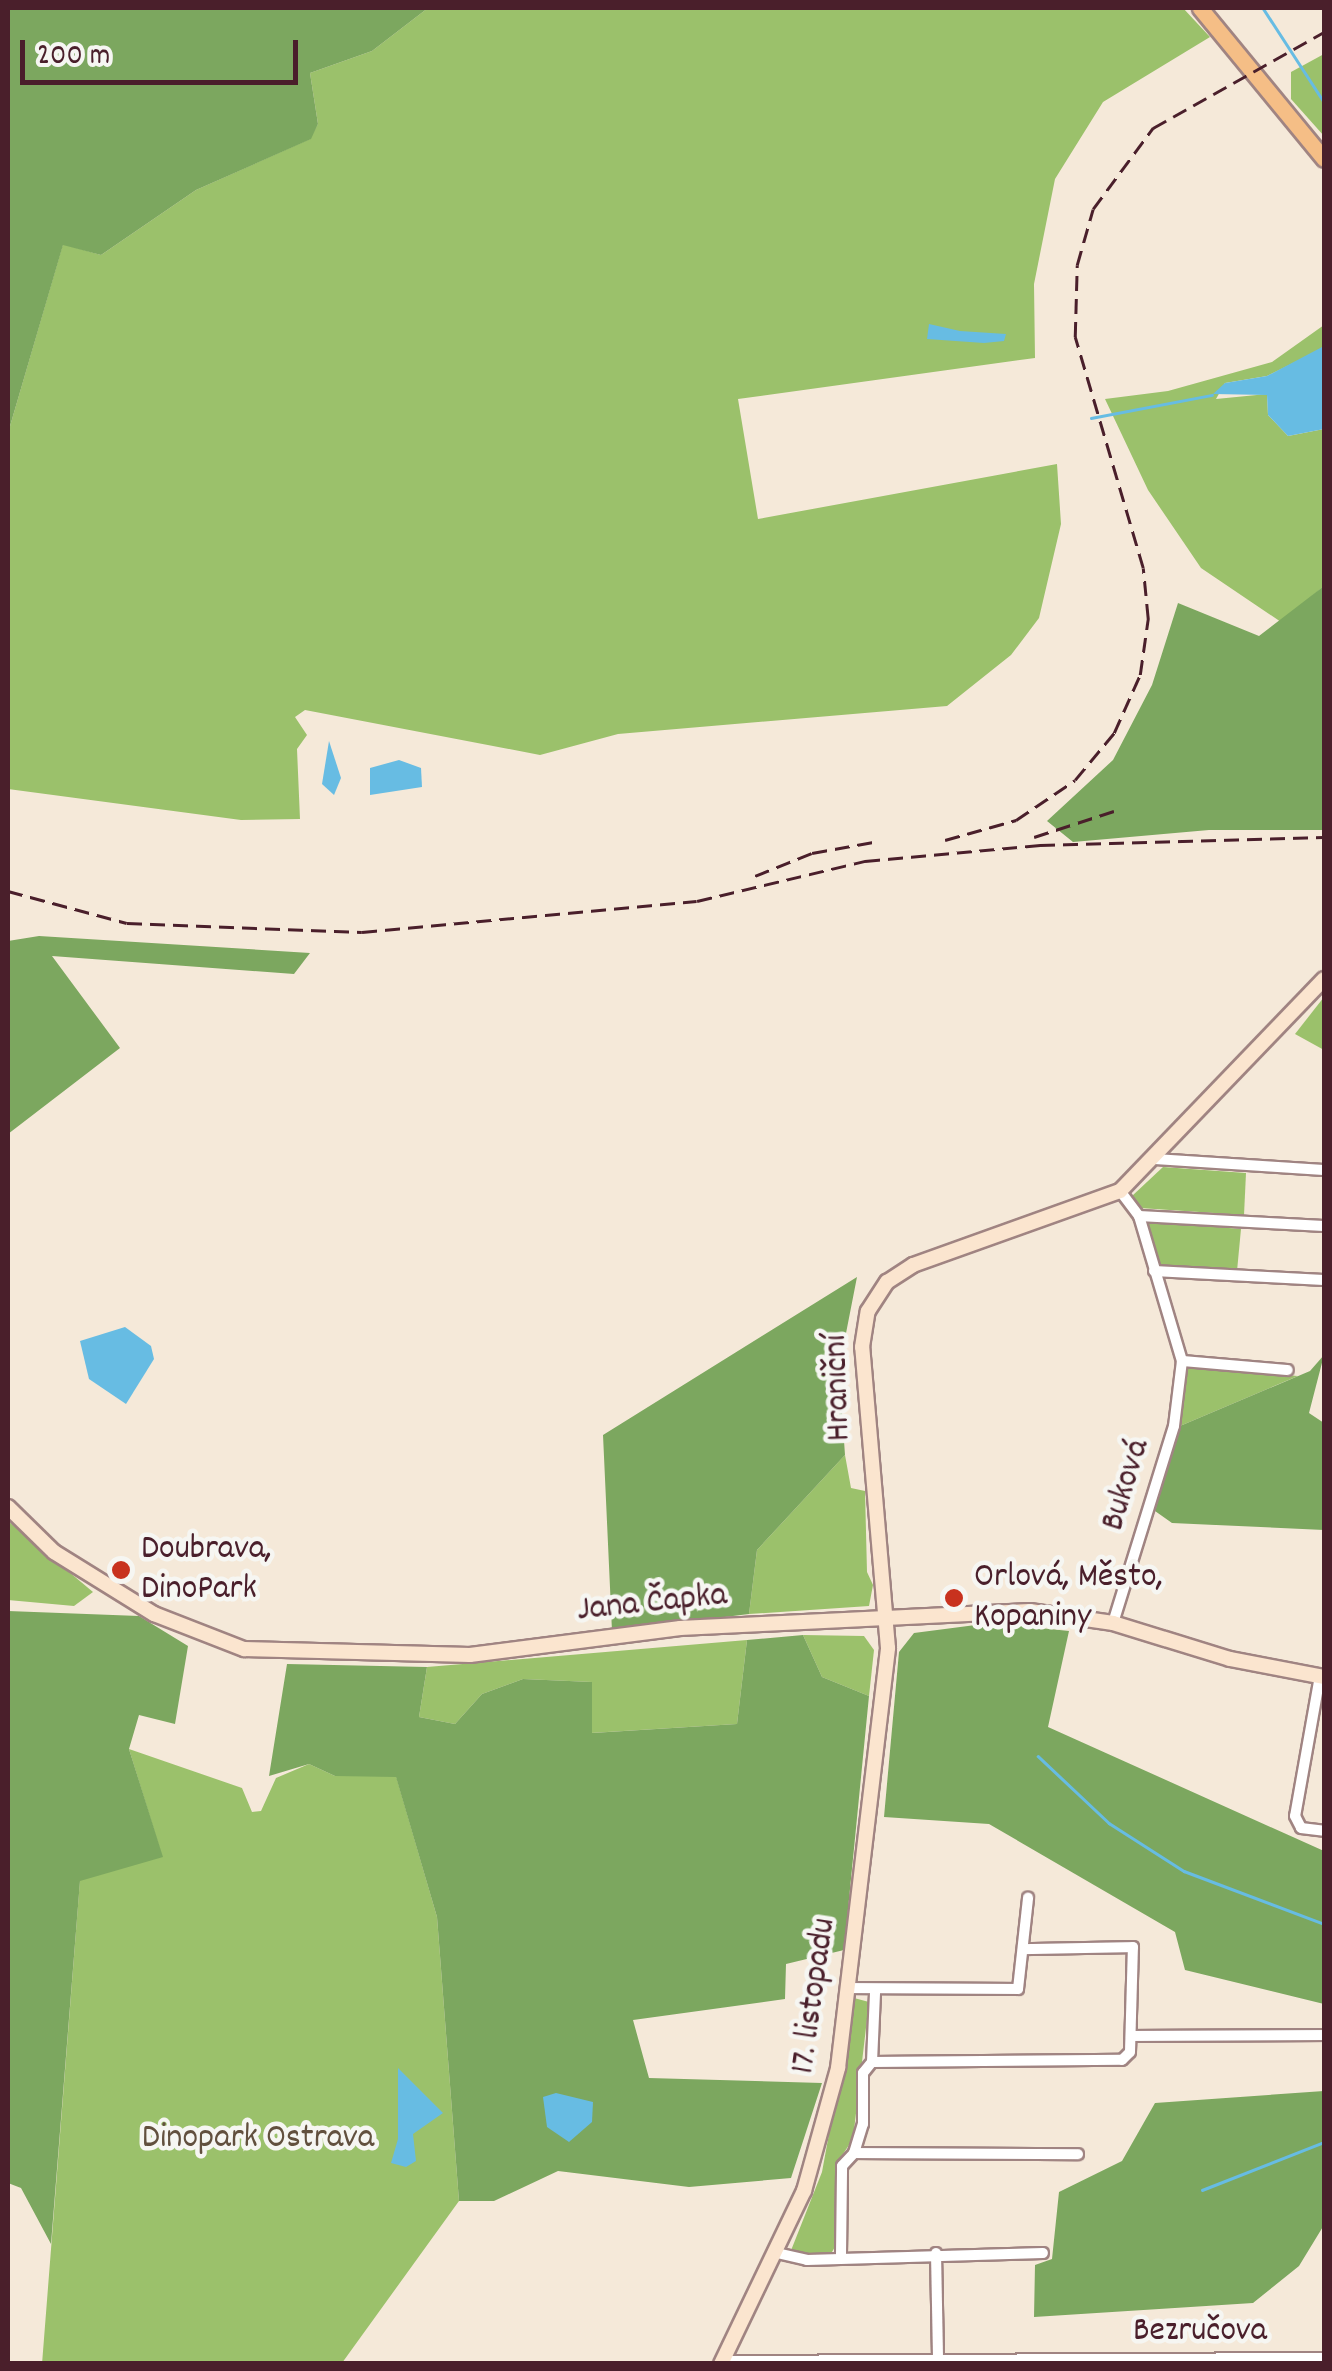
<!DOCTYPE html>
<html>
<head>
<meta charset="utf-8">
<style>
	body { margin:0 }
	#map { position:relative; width:1332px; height:2371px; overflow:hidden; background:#f5e9d9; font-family:Dekko,sans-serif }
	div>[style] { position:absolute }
	.green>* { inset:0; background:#9bc16b }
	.forest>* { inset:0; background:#7ca75f }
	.water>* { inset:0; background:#67bce3 }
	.stream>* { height:2.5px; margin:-1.25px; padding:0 1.25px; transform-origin:1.25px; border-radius:1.25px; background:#67bce3 }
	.roads { filter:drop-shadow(2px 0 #a08482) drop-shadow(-2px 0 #a08482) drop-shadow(0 2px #a08482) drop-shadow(0 -2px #a08482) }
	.street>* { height:10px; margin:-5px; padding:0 5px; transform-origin:5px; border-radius:5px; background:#fff }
	.secondary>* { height:14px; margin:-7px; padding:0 7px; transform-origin:7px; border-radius:7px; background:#fbe5cf }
	.primary>* { height:15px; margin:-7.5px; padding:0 7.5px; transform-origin:7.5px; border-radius:7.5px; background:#f5be86 }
	.rail>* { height:2.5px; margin-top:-1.25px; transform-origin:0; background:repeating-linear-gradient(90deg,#4a1f2b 0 15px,transparent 0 23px) }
	.dots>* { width:28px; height:28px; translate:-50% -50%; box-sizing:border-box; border:5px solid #f6f6f2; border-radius:50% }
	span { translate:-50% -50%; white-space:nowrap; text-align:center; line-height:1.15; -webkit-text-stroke:9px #f6f6f2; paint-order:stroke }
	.street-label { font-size:35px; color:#4a1f2b }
	.poi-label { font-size:35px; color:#4a1f2b }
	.left { translate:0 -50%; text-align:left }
	.park-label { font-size:35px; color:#62503e }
	.frame { position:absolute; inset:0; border:10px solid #4a1f2b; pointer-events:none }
	.scale { position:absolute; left:20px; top:40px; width:278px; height:45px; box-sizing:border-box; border:5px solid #4a1f2b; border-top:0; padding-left:12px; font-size:30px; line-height:35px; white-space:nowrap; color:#4a1f2b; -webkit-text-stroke:8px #f6f6f2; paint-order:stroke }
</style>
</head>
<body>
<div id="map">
	<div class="green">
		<div style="clip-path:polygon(428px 8px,1183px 8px,1210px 37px,1103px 102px,1055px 179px,1034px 284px,1035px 358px,738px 399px,758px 519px,1057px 464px,1061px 524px,1039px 618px,1011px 655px,947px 706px,618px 734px,540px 755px,305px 710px,295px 717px,307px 735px,297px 749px,300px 819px,241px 820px,8px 789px,8px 433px,63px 244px,101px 255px,196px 190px,310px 139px,318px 124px,310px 73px,372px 51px)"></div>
		<div style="clip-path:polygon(1324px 54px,1324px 136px,1291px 99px,1291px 72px)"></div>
		<div style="clip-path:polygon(1324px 325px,1322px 349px,1267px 376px,1225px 383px,1216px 399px,1267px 394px,1268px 415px,1288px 436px,1324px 429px,1324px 586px,1281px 622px,1201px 568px,1148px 490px,1105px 399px,1168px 391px,1272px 362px)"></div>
		<div style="clip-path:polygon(1324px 997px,1324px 1050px,1295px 1034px)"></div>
		<div style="clip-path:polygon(1163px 1167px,1246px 1173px,1244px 1215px,1140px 1208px,1132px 1196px)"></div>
		<div style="clip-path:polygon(1145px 1221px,1241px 1229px,1237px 1271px,1158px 1267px)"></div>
		<div style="clip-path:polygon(1186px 1368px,1298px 1376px,1180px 1426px)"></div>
		<div style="clip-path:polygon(845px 1455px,851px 1488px,865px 1491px,867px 1572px,873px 1585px,869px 1606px,749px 1614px,757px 1550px)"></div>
		<div style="clip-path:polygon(8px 1521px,93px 1592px,74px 1606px,8px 1600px)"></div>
		<div style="clip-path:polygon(803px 1635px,864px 1636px,874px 1650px,869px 1696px,822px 1677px)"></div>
		<div style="clip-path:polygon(747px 1640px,737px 1724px,591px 1733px,592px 1682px,523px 1679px,482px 1694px,455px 1724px,419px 1717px,427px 1667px)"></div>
		<div style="clip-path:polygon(129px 1749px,242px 1788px,252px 1812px,261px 1811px,276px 1778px,309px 1764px,335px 1776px,396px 1776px,437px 1917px,459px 2201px,342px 2363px,42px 2364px,80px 1880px,162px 1856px)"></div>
		<div style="clip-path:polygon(854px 1998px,869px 2002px,853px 2139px,837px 2163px,836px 2245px,832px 2252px,798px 2256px,790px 2253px,822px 2172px)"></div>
	</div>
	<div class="forest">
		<div style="clip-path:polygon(8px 8px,428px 8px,372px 51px,310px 73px,318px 124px,311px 139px,196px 190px,101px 255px,63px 245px,8px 433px)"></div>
		<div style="clip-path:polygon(1324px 586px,1324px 830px,1209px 830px,1073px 842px,1047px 821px,1113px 760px,1152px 685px,1178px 603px,1259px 636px)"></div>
		<div style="clip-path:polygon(39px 936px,310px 953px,294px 974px,52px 956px,120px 1048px,8px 1134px,8px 941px)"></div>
		<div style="clip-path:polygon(857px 1277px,839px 1369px,845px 1455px,757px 1550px,749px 1614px,612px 1631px,603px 1435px)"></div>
		<div style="clip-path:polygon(1324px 1355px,1309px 1413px,1324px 1423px,1324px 1530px,1172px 1523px,1155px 1511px,1180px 1426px,1310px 1371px)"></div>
		<div style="clip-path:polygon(8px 1611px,139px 1616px,188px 1646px,175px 1724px,139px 1715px,129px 1749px,163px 1857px,80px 1881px,51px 2244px,21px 2188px,8px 2183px)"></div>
		<div style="clip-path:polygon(991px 1623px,1069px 1631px,1048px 1727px,1324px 1851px,1324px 2004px,1185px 1970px,1175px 1932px,989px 1824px,884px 1817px,899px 1652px,914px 1633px)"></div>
		<div style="clip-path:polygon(803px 1635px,822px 1677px,869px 1696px,844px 1950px,786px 1964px,785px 1999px,633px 2020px,649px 2078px,822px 2083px,791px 2178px,689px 2187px,558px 2171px,494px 2201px,459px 2201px,437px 1917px,396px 1777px,335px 1776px,309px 1764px,269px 1776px,287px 1664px,427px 1667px,419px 1717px,455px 1724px,482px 1694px,523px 1679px,592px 1682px,592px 1733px,737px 1724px,747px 1640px)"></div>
		<div style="clip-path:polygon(1324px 2091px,1324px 2225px,1299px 2266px,1253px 2303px,1034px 2317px,1035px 2265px,1052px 2259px,1059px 2192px,1122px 2161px,1155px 2103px)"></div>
	</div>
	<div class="water">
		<div style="clip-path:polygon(929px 324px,960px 331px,1006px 334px,1004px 341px,984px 343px,927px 339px)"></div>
		<div style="clip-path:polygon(1324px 346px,1324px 429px,1288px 436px,1268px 415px,1267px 395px,1213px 394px,1225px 383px,1267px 376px)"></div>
		<div style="clip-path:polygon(329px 741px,341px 778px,334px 795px,322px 784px)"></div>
		<div style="clip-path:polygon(399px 760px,421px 768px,422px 787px,370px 795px,370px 768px)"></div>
		<div style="clip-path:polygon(125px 1327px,151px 1346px,154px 1359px,126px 1404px,89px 1379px,80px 1341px)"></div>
		<div style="clip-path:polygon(398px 2068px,443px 2113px,413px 2134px,416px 2161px,406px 2167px,391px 2163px,398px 2139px)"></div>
		<div style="clip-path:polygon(556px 2093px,593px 2102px,592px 2122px,569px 2142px,547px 2127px,543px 2097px)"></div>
	</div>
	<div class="stream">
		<div style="left:1263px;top:8px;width:112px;rotate:57deg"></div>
		<div style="left:1091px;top:418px;width:123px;rotate:-10.8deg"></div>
		<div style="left:1038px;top:1756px;width:98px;rotate:43.3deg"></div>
		<div style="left:1109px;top:1823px;width:89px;rotate:32.6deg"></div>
		<div style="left:1184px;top:1871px;width:150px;rotate:20.7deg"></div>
		<div style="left:1202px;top:2190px;width:131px;rotate:-21.5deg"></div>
	</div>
	<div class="roads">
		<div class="street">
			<div style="left:1155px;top:1159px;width:169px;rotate:3.7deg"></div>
			<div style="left:1139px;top:1216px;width:185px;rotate:3.1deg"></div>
			<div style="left:1154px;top:1271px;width:170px;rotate:3deg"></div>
			<div style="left:1182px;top:1361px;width:106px;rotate:4.9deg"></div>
			<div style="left:1113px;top:1623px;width:206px;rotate:-72.8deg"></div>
			<div style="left:1174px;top:1426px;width:65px;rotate:-83deg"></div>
			<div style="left:1182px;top:1361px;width:151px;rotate:-106.5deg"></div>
			<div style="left:1139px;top:1216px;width:31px;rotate:-127deg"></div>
			<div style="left:1320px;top:1676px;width:142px;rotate:100.1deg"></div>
			<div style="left:1295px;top:1816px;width:13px;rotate:63deg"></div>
			<div style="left:1301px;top:1828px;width:23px;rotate:7deg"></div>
			<div style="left:847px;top:1988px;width:171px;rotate:0.3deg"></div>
			<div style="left:1018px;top:1989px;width:92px;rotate:-83.7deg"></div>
			<div style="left:1132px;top:2036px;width:192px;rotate:-0.3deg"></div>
			<div style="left:872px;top:2062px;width:250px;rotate:-0.5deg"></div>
			<div style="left:1122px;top:2060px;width:11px;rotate:-45deg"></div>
			<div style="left:1130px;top:2052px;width:105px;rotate:-88.4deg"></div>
			<div style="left:1133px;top:1947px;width:109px;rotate:178.9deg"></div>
			<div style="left:854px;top:2153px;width:30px;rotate:-73deg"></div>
			<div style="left:863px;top:2124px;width:51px;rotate:-90deg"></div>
			<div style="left:863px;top:2073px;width:14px;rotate:-51deg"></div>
			<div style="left:872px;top:2062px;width:69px;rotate:-87.5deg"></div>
			<div style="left:777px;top:2253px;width:31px;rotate:13deg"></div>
			<div style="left:807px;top:2260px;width:236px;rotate:-1.7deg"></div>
			<div style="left:936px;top:2253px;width:108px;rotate:88.9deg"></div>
			<div style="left:841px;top:2254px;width:88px;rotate:-89.3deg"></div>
			<div style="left:842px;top:2166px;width:18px;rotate:-47deg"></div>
			<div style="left:854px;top:2153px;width:224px;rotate:0.3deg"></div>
			<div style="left:722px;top:2361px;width:602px;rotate:-0.29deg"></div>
		</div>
		<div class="secondary">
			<div style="left:8px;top:1507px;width:64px;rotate:44.4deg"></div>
			<div style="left:54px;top:1552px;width:118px;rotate:31.8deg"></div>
			<div style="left:154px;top:1614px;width:97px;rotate:21.3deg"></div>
			<div style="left:244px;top:1649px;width:226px;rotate:1.5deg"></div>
			<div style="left:470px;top:1655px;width:212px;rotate:-7.3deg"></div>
			<div style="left:680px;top:1628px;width:350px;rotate:-2.8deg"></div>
			<div style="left:1030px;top:1611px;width:84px;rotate:8.2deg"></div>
			<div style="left:1113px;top:1623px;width:122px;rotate:17.1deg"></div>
			<div style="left:1230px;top:1659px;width:96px;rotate:10.8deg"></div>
			<div style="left:721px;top:2364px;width:192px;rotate:-64.4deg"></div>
			<div style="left:804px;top:2191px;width:128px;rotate:-74.5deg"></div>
			<div style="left:838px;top:2068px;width:423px;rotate:-83.2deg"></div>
			<div style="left:888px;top:1648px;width:302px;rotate:-94.9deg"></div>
			<div style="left:862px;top:1347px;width:36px;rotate:-81deg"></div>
			<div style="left:868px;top:1311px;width:35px;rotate:-57deg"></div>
			<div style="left:887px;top:1282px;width:31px;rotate:-33deg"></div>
			<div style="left:913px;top:1265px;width:220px;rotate:-19.7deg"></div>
			<div style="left:1120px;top:1191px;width:294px;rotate:-46.1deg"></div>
		</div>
		<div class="primary">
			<div style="left:1200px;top:8px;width:195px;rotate:50.6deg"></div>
		</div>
	</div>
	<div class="rail">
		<div style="left:1034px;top:837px;width:84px;rotate:-18deg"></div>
		<div style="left:945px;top:840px;width:74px;rotate:-15.7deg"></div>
		<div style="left:1016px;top:820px;width:71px;rotate:-34.1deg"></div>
		<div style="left:1075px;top:780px;width:61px;rotate:-50.3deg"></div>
		<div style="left:1114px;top:733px;width:64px;rotate:-65.9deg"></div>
		<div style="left:1140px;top:675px;width:57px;rotate:-81.9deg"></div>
		<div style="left:1148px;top:619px;width:51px;rotate:-95.6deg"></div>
		<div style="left:1143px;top:568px;width:241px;rotate:-106.4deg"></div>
		<div style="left:1075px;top:337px;width:72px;rotate:-88.4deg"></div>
		<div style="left:1077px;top:265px;width:58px;rotate:-74.1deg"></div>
		<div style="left:1093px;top:209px;width:101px;rotate:-53.5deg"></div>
		<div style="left:1153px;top:128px;width:196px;rotate:-29.3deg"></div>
		<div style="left:755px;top:876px;width:61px;rotate:-22deg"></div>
		<div style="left:812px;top:853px;width:68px;rotate:-10.2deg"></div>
		<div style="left:8px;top:891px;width:123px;rotate:15.1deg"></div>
		<div style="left:127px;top:923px;width:235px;rotate:2.2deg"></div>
		<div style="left:362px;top:932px;width:336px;rotate:-5.3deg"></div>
		<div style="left:697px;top:901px;width:173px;rotate:-13.4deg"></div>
		<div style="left:865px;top:861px;width:176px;rotate:-5.2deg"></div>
		<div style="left:1040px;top:845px;width:284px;rotate:-1.6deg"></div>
	</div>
	<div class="dots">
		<div style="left:121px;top:1570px;background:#c8321e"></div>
		<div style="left:954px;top:1598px;background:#c8321e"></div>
	</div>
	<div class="street-label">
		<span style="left:839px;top:1388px;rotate:-92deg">Hraniční</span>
		<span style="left:1127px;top:1485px;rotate:-73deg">Buková</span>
		<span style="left:652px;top:1604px;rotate:-6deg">Jana Čapka</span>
		<span style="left:815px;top:1996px;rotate:-82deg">17. listopadu</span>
		<span style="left:1200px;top:2332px">Bezručova</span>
	</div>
	<div class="poi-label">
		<span class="left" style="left:141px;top:1570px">Doubrava,<br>DinoPark</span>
		<span class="left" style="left:974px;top:1598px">Orlová, Město,<br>Kopaniny</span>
	</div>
	<div class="park-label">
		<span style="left:258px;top:2139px">Dinopark Ostrava</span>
	</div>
	<div class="frame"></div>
	<div class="scale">200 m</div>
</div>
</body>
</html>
